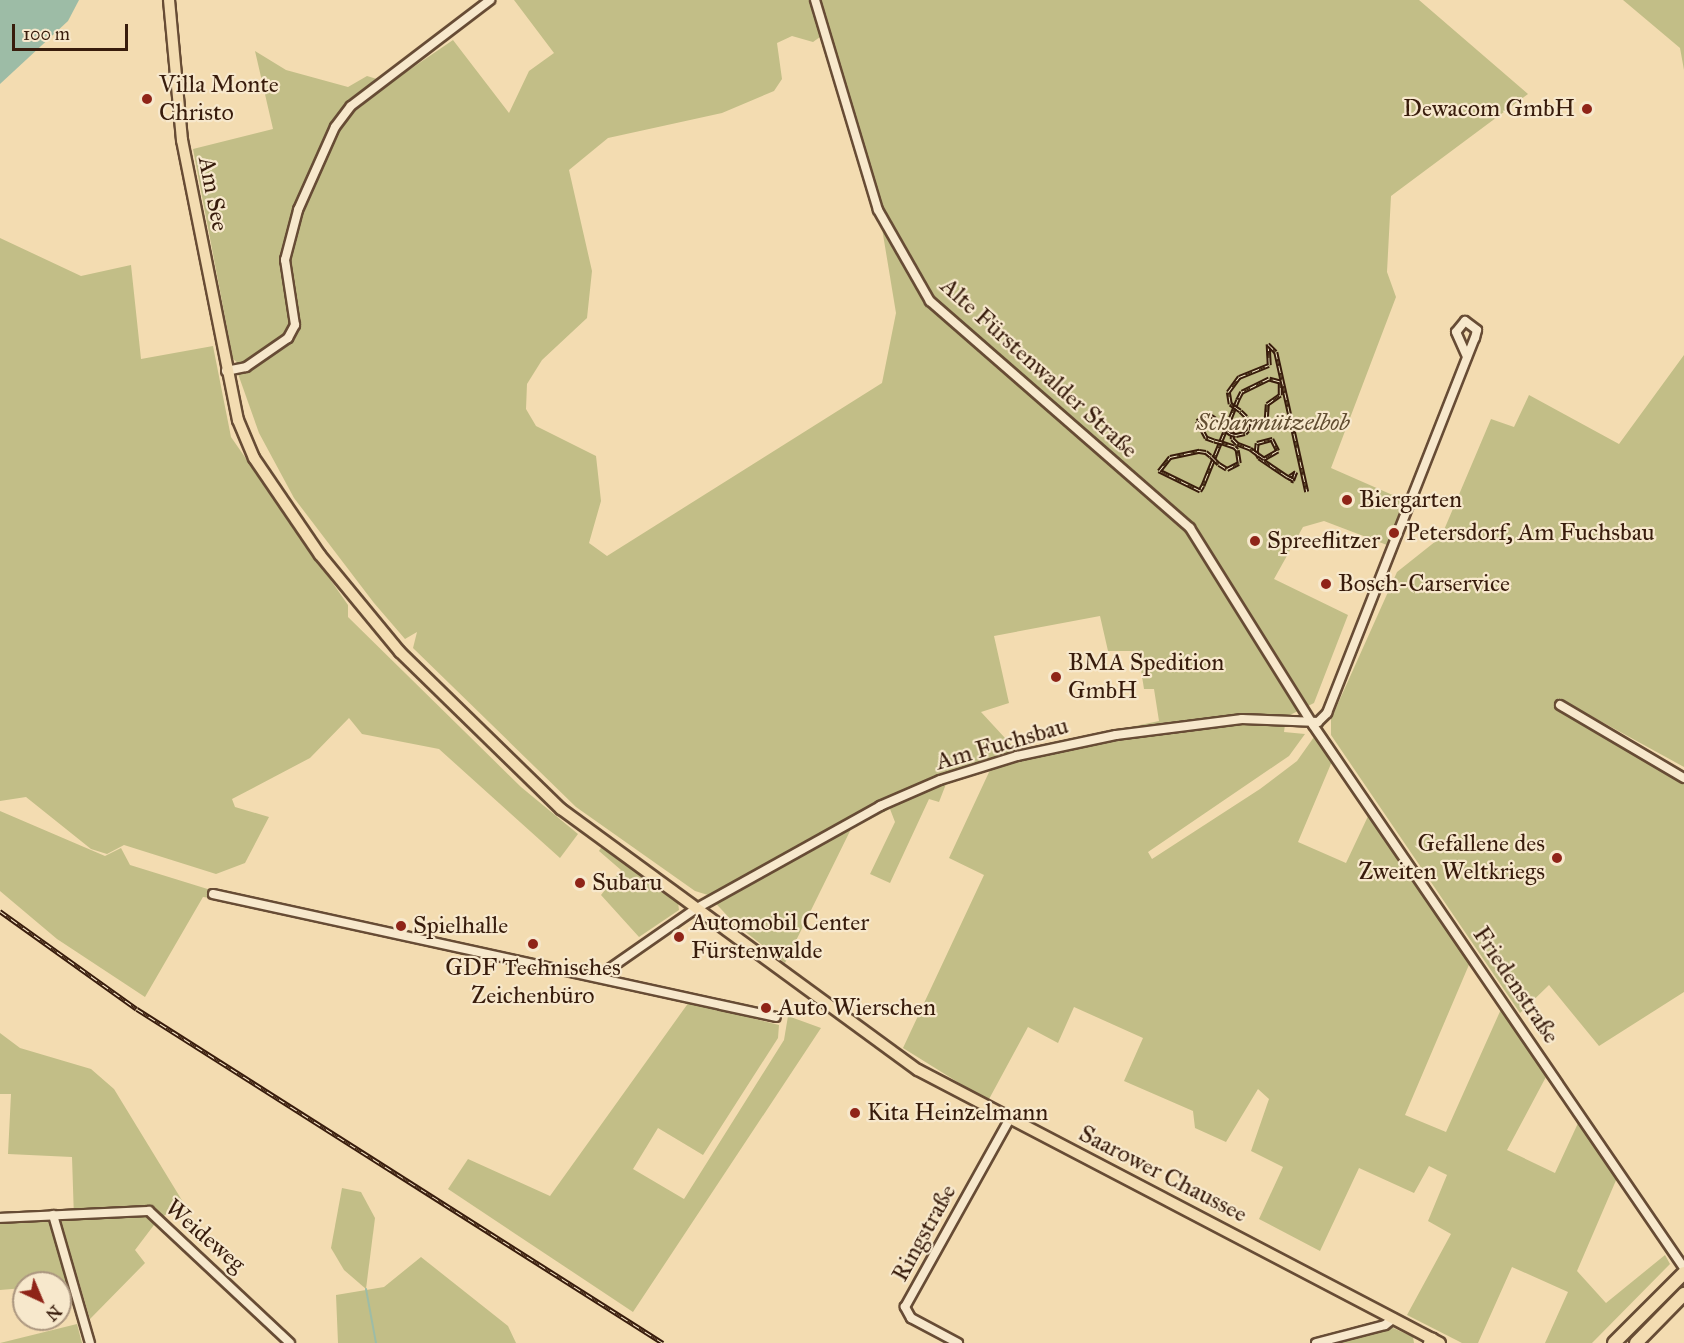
<!DOCTYPE html>
<html>
<head>
<meta charset="utf-8">
<style>
	body { margin:0 }
	#map { position:relative; width:1684px; height:1343px; overflow:hidden; background:#f3dcb1; font-family:"IM FELL Great Primer",serif }
	div>[style] { position:absolute }
	.green>* { inset:0; background:#c2be87 }
	.water>* { inset:0; background:#9dbca6 }
	.stream>* { height:2px; margin:-1px; padding:0 1px; transform-origin:1px; border-radius:1px; background:#9dbca6 }
	.roads { filter:drop-shadow(2px 0 #674c35) drop-shadow(-2px 0 #674c35) drop-shadow(0 2px #674c35) drop-shadow(0 -2px #674c35) }
	.minor>* { height:8px; margin:-4px; padding:0 4px; transform-origin:4px; border-radius:4px; background:#f7e8cc }
	.major>* { height:10px; margin:-5px; padding:0 5px; transform-origin:5px; border-radius:5px; background:#f3dcb1 }
	.highway>* { height:12px; margin:-6px; padding:0 6px; transform-origin:6px; border-radius:6px; background:#f3dcb1 }
	.rail>* { height:4.5px; margin-top:-2.25px; transform-origin:0; background:repeating-linear-gradient(90deg,#f7e8cc 0 7px,#381c0c 0 14px); box-sizing:border-box; border-block:2px solid #381c0c }
	.dots>* { width:16px; height:16px; translate:-50% -50%; box-sizing:border-box; border:3px solid #f7e8cc; border-radius:50% }
	span { translate:-50% -50%; white-space:nowrap; text-align:center; line-height:1.15; -webkit-text-stroke:4.5px #f7e8cc; paint-order:stroke }
	.poi-label { font-size:24px; color:#381c0c }
	.left { translate:0 -50%; text-align:left }
	.right { translate:-100% -50%; text-align:right }
	.street-label { font-size:24px; color:#381c0c }
	.park-label { font-size:24px; color:#614d31; font-style:italic }
	.north { position:absolute; left:12px; top:1271px; width:60px; height:60px; box-sizing:border-box; background:#f7e8cc; border:2px solid #ab967f; border-radius:50%; rotate:136deg; font-size:16px; font-weight:700; line-height:24px; text-align:center; color:#381c0c }
	.north::after { content:''; display:block; margin:auto; width:21px; height:27px; background:#8f2418; clip-path:polygon(50% 0,100% 100%,50% 72%,0 100%) }
	.scale { position:absolute; left:12px; top:24px; width:116px; height:27px; box-sizing:border-box; border:3px solid #381c0c; border-top:0; padding-left:8px; font-size:18px; line-height:21px; white-space:nowrap; color:#381c0c; -webkit-text-stroke:4px #f7e8cc; paint-order:stroke }
</style>
</head>
<body>
<div id="map">
	<div class="green">
		<div style="clip-path:polygon(evenodd,514px 0,810px 0,820px 37px,813px 42px,792px 36px,777px 43px,782px 79px,774px 91px,722px 113px,608px 138px,569px 170px,592px 271px,587px 318px,542px 360px,527px 384px,526px 409px,536px 426px,596px 456px,601px 501px,589px 543px,607px 556px,882px 383px,896px 313px,878px 204px,817px 0,1419px 0,1528px 94px,1391px 196px,1387px 272px,1396px 297px,1331px 468px,1404px 500px,1387px 545px,1324px 521px,1303px 527px,1274px 579px,1348px 615px,1314px 703px,1286px 717px,1284px 732px,1305px 734px,1289px 756px,1148px 852px,1152px 859px,1260px 789px,1297px 761px,1314px 737px,1319px 739px,1333px 759px,1298px 842px,1346px 863px,1370px 812px,1471px 960px,1405px 1115px,1446px 1132px,1502px 1007px,1547px 1075px,1507px 1150px,1555px 1173px,1579px 1121px,1617px 1178px,1577px 1271px,1606px 1303px,1665px 1255px,1670px 1264px,1592px 1343px,1545px 1343px,1568px 1292px,1512px 1267px,1478px 1343px,1462px 1343px,1407px 1315px,1451px 1234px,1428px 1221px,1447px 1175px,1429px 1166px,1414px 1193px,1359px 1168px,1320px 1251px,1259px 1219px,1283px 1167px,1251px 1151px,1269px 1099px,1258px 1089px,1226px 1142px,1195px 1128px,1193px 1111px,1124px 1081px,1143px 1038px,1074px 1007px,1058px 1043px,1028px 1027px,988px 1101px,903px 1048px,984px 875px,949px 858px,990px 770px,946px 784px,939px 802px,929px 799px,890px 883px,870px 874px,895px 822px,890px 809px,851px 829px,785px 963px,734px 923px,708px 895px,695px 891px,576px 807px,413px 648px,417px 632px,405px 639px,374px 603px,294px 498px,259px 433px,237px 371px,243px 367px,233px 359px,193px 149px,273px 129px,255px 51px,286px 70px,348px 87px,367px 76px,390px 83px,453px 40px,509px 113px,529px 71px,554px 53px,514px 0,1100px 616px,1108px 651px,1138px 651px,1144px 689px,1154px 689px,1159px 721px,1017px 751px,981px 712px,1009px 703px,994px 636px,1100px 616px)"></div>
		<div style="clip-path:polygon(1623px 0,1684px 0,1684px 70px,1680px 48px)"></div>
		<div style="clip-path:polygon(0 238px,81px 276px,131px 265px,141px 359px,213px 346px,231px 437px,348px 605px,348px 617px,521px 787px,578px 834px,560px 858px,439px 749px,362px 734px,349px 718px,310px 758px,232px 799px,235px 807px,269px 817px,245px 863px,216px 874px,124px 845px,107px 854px,91px 849px,26px 797px,0 801px)"></div>
		<div style="clip-path:polygon(1684px 355px,1684px 767px,1562px 700px,1573px 716px,1684px 782px,1684px 992px,1599px 1046px,1549px 985px,1520px 1013px,1331px 735px,1331px 719px,1397px 572px,1441px 537px,1491px 419px,1514px 427px,1529px 395px,1619px 444px)"></div>
		<div style="clip-path:polygon(0 811px,105px 856px,121px 848px,130px 865px,214px 891px,212px 898px,203px 897px,145px 997px,57px 939px,0 891px)"></div>
		<div style="clip-path:polygon(602px 846px,678px 902px,679px 910px,639px 937px,601px 895px,621px 870px,599px 851px)"></div>
		<div style="clip-path:polygon(689px 1002px,779px 1025px,778px 1038px,703px 1155px,658px 1128px,633px 1169px,684px 1199px,784px 1040px,788px 1016px,821px 1028px,633px 1312px,448px 1189px,468px 1159px,550px 1196px)"></div>
		<div style="clip-path:polygon(0 1033px,20px 1048px,91px 1069px,114px 1089px,183px 1202px,157px 1221px,135px 1250px,145px 1263px,90px 1319px,79px 1282px,24px 1283px,24px 1288px,0 1290px,0 1223px,74px 1219px,72px 1157px,8px 1154px,11px 1094px,0 1094px)"></div>
		<div style="clip-path:polygon(342px 1188px,361px 1192px,375px 1218px,366px 1289px,344px 1270px,331px 1248px)"></div>
		<div style="clip-path:polygon(421px 1257px,508px 1326px,516px 1343px,338px 1343px,336px 1295px,384px 1287px)"></div>
		<div style="clip-path:polygon(77px 1324px,82px 1343px,0 1343px)"></div>
		<div style="clip-path:polygon(1391px 1327px,1413px 1337px,1414px 1343px,1331px 1343px)"></div>
	</div>
	<div class="water">
		<div style="clip-path:polygon(0 0,79px 0,68px 21px,0 84px)"></div>
	</div>
	<div class="stream">
		<div style="left:366px;top:1289px;width:55px;rotate:79.5deg"></div>
	</div>
	<div class="roads">
		<div class="minor">
			<div style="left:815px;top:0;width:219px;rotate:73.3deg"></div>
			<div style="left:878px;top:210px;width:105px;rotate:60.3deg"></div>
			<div style="left:930px;top:301px;width:345px;rotate:41.1deg"></div>
			<div style="left:1190px;top:528px;width:232px;rotate:58deg"></div>
			<div style="left:1313px;top:725px;width:658px;rotate:55.66deg"></div>
			<div style="left:226px;top:371px;width:20px;rotate:-11deg"></div>
			<div style="left:246px;top:367px;width:51px;rotate:-34.6deg"></div>
			<div style="left:288px;top:338px;width:15px;rotate:-62deg"></div>
			<div style="left:295px;top:325px;width:66px;rotate:-98.7deg"></div>
			<div style="left:285px;top:260px;width:52px;rotate:-75.4deg"></div>
			<div style="left:298px;top:210px;width:91px;rotate:-66deg"></div>
			<div style="left:335px;top:127px;width:26px;rotate:-53deg"></div>
			<div style="left:351px;top:106px;width:175px;rotate:-37.3deg"></div>
			<div style="left:1560px;top:705px;width:144px;rotate:30.5deg"></div>
			<div style="left:213px;top:894px;width:576px;rotate:12.32deg"></div>
			<div style="left:599px;top:976px;width:119px;rotate:-34.8deg"></div>
			<div style="left:697px;top:908px;width:210px;rotate:-29.1deg"></div>
			<div style="left:880px;top:806px;width:65px;rotate:-23.4deg"></div>
			<div style="left:940px;top:780px;width:81px;rotate:-17.3deg"></div>
			<div style="left:1017px;top:756px;width:101px;rotate:-12deg"></div>
			<div style="left:1116px;top:735px;width:127px;rotate:-7.2deg"></div>
			<div style="left:1242px;top:719px;width:76px;rotate:2.3deg"></div>
			<div style="left:1318px;top:722px;width:13px;rotate:-45deg"></div>
			<div style="left:1327px;top:713px;width:403px;rotate:-68.5deg"></div>
			<div style="left:1475px;top:338px;width:8px;rotate:-76deg"></div>
			<div style="left:1477px;top:330px;width:15px;rotate:-143deg"></div>
			<div style="left:1465px;top:321px;width:14px;rotate:129deg"></div>
			<div style="left:1456px;top:332px;width:27px;rotate:66deg"></div>
			<div style="left:53px;top:1215px;width:133px;rotate:73.9deg"></div>
			<div style="left:0;top:1218px;width:149px;rotate:-2.7deg"></div>
			<div style="left:149px;top:1211px;width:193px;rotate:43.1deg"></div>
			<div style="left:958px;top:1343px;width:53px;rotate:-152deg"></div>
			<div style="left:911px;top:1318px;width:13px;rotate:-119deg"></div>
			<div style="left:905px;top:1307px;width:214px;rotate:-60.9deg"></div>
			<div style="left:1316px;top:1343px;width:71px;rotate:-14.6deg"></div>
			<div style="left:1385px;top:1325px;width:11px;rotate:-38deg"></div>
		</div>
		<div class="major">
			<div style="left:169px;top:0;width:141px;rotate:84.7deg"></div>
			<div style="left:182px;top:140px;width:286px;rotate:78.7deg"></div>
			<div style="left:238px;top:420px;width:41px;rotate:67.2deg"></div>
			<div style="left:254px;top:458px;width:117px;rotate:55.8deg"></div>
			<div style="left:320px;top:555px;width:126px;rotate:50.5deg"></div>
			<div style="left:400px;top:652px;width:225px;rotate:44.3deg"></div>
			<div style="left:561px;top:809px;width:442px;rotate:36.2deg"></div>
			<div style="left:918px;top:1070px;width:589px;rotate:27.61deg"></div>
		</div>
		<div class="highway">
			<div style="left:1430px;top:1343px;width:4px;rotate:-63deg"></div>
			<div style="left:1614px;top:1343px;width:99px;rotate:-45deg"></div>
			<div style="left:1636px;top:1343px;width:69px;rotate:-45.6deg"></div>
		</div>
	</div>
	<div class="rail">
		<div style="left:1294px;top:481px;width:3px;rotate:-162deg"></div>
		<div style="left:1291px;top:480px;width:4px;rotate:-104deg"></div>
		<div style="left:1290px;top:476px;width:7px;rotate:-34deg"></div>
		<div style="left:1296px;top:472px;width:9px;rotate:111deg"></div>
		<div style="left:1293px;top:480px;width:7px;rotate:-153deg"></div>
		<div style="left:1287px;top:477px;width:34px;rotate:-146deg"></div>
		<div style="left:1259px;top:458px;width:7px;rotate:-117deg"></div>
		<div style="left:1256px;top:452px;width:9px;rotate:-84deg"></div>
		<div style="left:1257px;top:443px;width:16px;rotate:-15deg"></div>
		<div style="left:1272px;top:439px;width:13px;rotate:63deg"></div>
		<div style="left:1278px;top:451px;width:16px;rotate:150deg"></div>
		<div style="left:1264px;top:459px;width:7px;rotate:-146deg"></div>
		<div style="left:1258px;top:455px;width:10px;rotate:-143deg"></div>
		<div style="left:1250px;top:449px;width:14px;rotate:-159deg"></div>
		<div style="left:1237px;top:444px;width:7px;rotate:-135deg"></div>
		<div style="left:1232px;top:439px;width:8px;rotate:-90deg"></div>
		<div style="left:1232px;top:431px;width:5px;rotate:-53deg"></div>
		<div style="left:1235px;top:427px;width:6px;rotate:-31deg"></div>
		<div style="left:1240px;top:424px;width:11px"></div>
		<div style="left:1251px;top:424px;width:5px;rotate:11deg"></div>
		<div style="left:1256px;top:425px;width:12px;rotate:-31deg"></div>
		<div style="left:1266px;top:419px;width:15px;rotate:-86deg"></div>
		<div style="left:1267px;top:404px;width:16px;rotate:-35deg"></div>
		<div style="left:1280px;top:395px;width:13px;rotate:-90deg"></div>
		<div style="left:1280px;top:382px;width:11px;rotate:-165deg"></div>
		<div style="left:1269px;top:379px;width:30px;rotate:154deg"></div>
		<div style="left:1242px;top:392px;width:9px;rotate:117deg"></div>
		<div style="left:1238px;top:400px;width:24px;rotate:112deg"></div>
		<div style="left:1229px;top:422px;width:69px;rotate:112.1deg"></div>
		<div style="left:1203px;top:486px;width:6px;rotate:121deg"></div>
		<div style="left:1200px;top:491px;width:46px;rotate:-154deg"></div>
		<div style="left:1159px;top:471px;width:18px;rotate:-52deg"></div>
		<div style="left:1170px;top:457px;width:30px;rotate:-12deg"></div>
		<div style="left:1199px;top:451px;width:7px;rotate:8deg"></div>
		<div style="left:1206px;top:452px;width:6px;rotate:39deg"></div>
		<div style="left:1211px;top:456px;width:11px;rotate:45deg"></div>
		<div style="left:1219px;top:464px;width:9px;rotate:32deg"></div>
		<div style="left:1227px;top:469px;width:13px;rotate:-27deg"></div>
		<div style="left:1239px;top:463px;width:13px;rotate:-99deg"></div>
		<div style="left:1237px;top:450px;width:4px;rotate:-135deg"></div>
		<div style="left:1234px;top:447px;width:13px;rotate:-162deg"></div>
		<div style="left:1222px;top:443px;width:8px;rotate:-166deg"></div>
		<div style="left:1214px;top:441px;width:9px;rotate:-159deg"></div>
		<div style="left:1206px;top:438px;width:19px;rotate:-118deg"></div>
		<div style="left:1197px;top:421px;width:14px;rotate:-30deg"></div>
		<div style="left:1209px;top:414px;width:14px;rotate:36deg"></div>
		<div style="left:1220px;top:422px;width:11px;rotate:52deg"></div>
		<div style="left:1227px;top:431px;width:5px;rotate:37deg"></div>
		<div style="left:1231px;top:434px;width:5px;rotate:11deg"></div>
		<div style="left:1236px;top:435px;width:9px;rotate:-13deg"></div>
		<div style="left:1245px;top:433px;width:4px;rotate:-45deg"></div>
		<div style="left:1248px;top:430px;width:7px;rotate:-90deg"></div>
		<div style="left:1248px;top:423px;width:6px;rotate:-108deg"></div>
		<div style="left:1246px;top:417px;width:8px;rotate:-135deg"></div>
		<div style="left:1240px;top:411px;width:12px;rotate:-145deg"></div>
		<div style="left:1230px;top:404px;width:12px;rotate:-99deg"></div>
		<div style="left:1228px;top:392px;width:19px;rotate:-54deg"></div>
		<div style="left:1239px;top:377px;width:32px;rotate:-22deg"></div>
		<div style="left:1269px;top:365px;width:21px;rotate:-93deg"></div>
		<div style="left:1268px;top:344px;width:11px;rotate:45deg"></div>
		<div style="left:1276px;top:352px;width:143px;rotate:77.5deg"></div>
		<div style="left:0;top:911px;width:168px;rotate:35.6deg"></div>
		<div style="left:137px;top:1009px;width:623px;rotate:32.41deg"></div>
	</div>
	<div class="dots">
		<div style="left:147px;top:99px;background:#8f2418"></div>
		<div style="left:1587px;top:109px;background:#8f2418"></div>
		<div style="left:1347px;top:500px;background:#8f2418"></div>
		<div style="left:1394px;top:533px;background:#8f2418"></div>
		<div style="left:1255px;top:541px;background:#8f2418"></div>
		<div style="left:1326px;top:584px;background:#8f2418"></div>
		<div style="left:1056px;top:677px;background:#8f2418"></div>
		<div style="left:1557px;top:858px;background:#8f2418"></div>
		<div style="left:580px;top:883px;background:#8f2418"></div>
		<div style="left:401px;top:926px;background:#8f2418"></div>
		<div style="left:679px;top:937px;background:#8f2418"></div>
		<div style="left:533px;top:944px;background:#8f2418"></div>
		<div style="left:766px;top:1008px;background:#8f2418"></div>
		<div style="left:855px;top:1113px;background:#8f2418"></div>
	</div>
	<div class="poi-label">
		<span class="left" style="left:159px;top:99px">Villa Monte<br>Christo</span>
		<span class="right" style="left:1575px;top:109px">Dewacom GmbH</span>
		<span class="left" style="left:1359px;top:500px">Biergarten</span>
		<span class="left" style="left:1406px;top:533px">Petersdorf, Am Fuchsbau</span>
		<span class="left" style="left:1267px;top:541px">Spreeflitzer</span>
		<span class="left" style="left:1338px;top:584px">Bosch-Carservice</span>
		<span class="left" style="left:1068px;top:677px">BMA Spedition<br>GmbH</span>
		<span class="right" style="left:1545px;top:858px">Gefallene des<br>Zweiten Weltkriegs</span>
		<span class="left" style="left:592px;top:883px">Subaru</span>
		<span class="left" style="left:691px;top:937px">Automobil Center<br>Fürstenwalde</span>
		<span class="left" style="left:413px;top:926px">Spielhalle</span>
		<span style="left:533px;top:982px">GDF Technisches<br>Zeichenbüro</span>
		<span class="left" style="left:778px;top:1008px">Auto Wierschen</span>
		<span class="left" style="left:867px;top:1113px">Kita Heinzelmann</span>
	</div>
	<div class="street-label">
		<span style="left:213px;top:194px;rotate:79deg">Am See</span>
		<span style="left:1039px;top:368px;rotate:42deg">Alte Fürstenwalder Straße</span>
		<span style="left:1002px;top:744px;rotate:-16deg">Am Fuchsbau</span>
		<span style="left:1516px;top:985px;rotate:56deg">Friedenstraße</span>
		<span style="left:1163px;top:1174px;rotate:27deg">Saarower Chaussee</span>
		<span style="left:924px;top:1233px;rotate:-61deg">Ringstraße</span>
		<span style="left:205px;top:1236px;rotate:41deg">Weideweg</span>
	</div>
	<div class="park-label">
		<span style="left:1273px;top:423px">Scharmützelbob</span>
	</div>
	<div class="north">N</div>
	<div class="scale">100 m</div>
</div>
</body>
</html>
